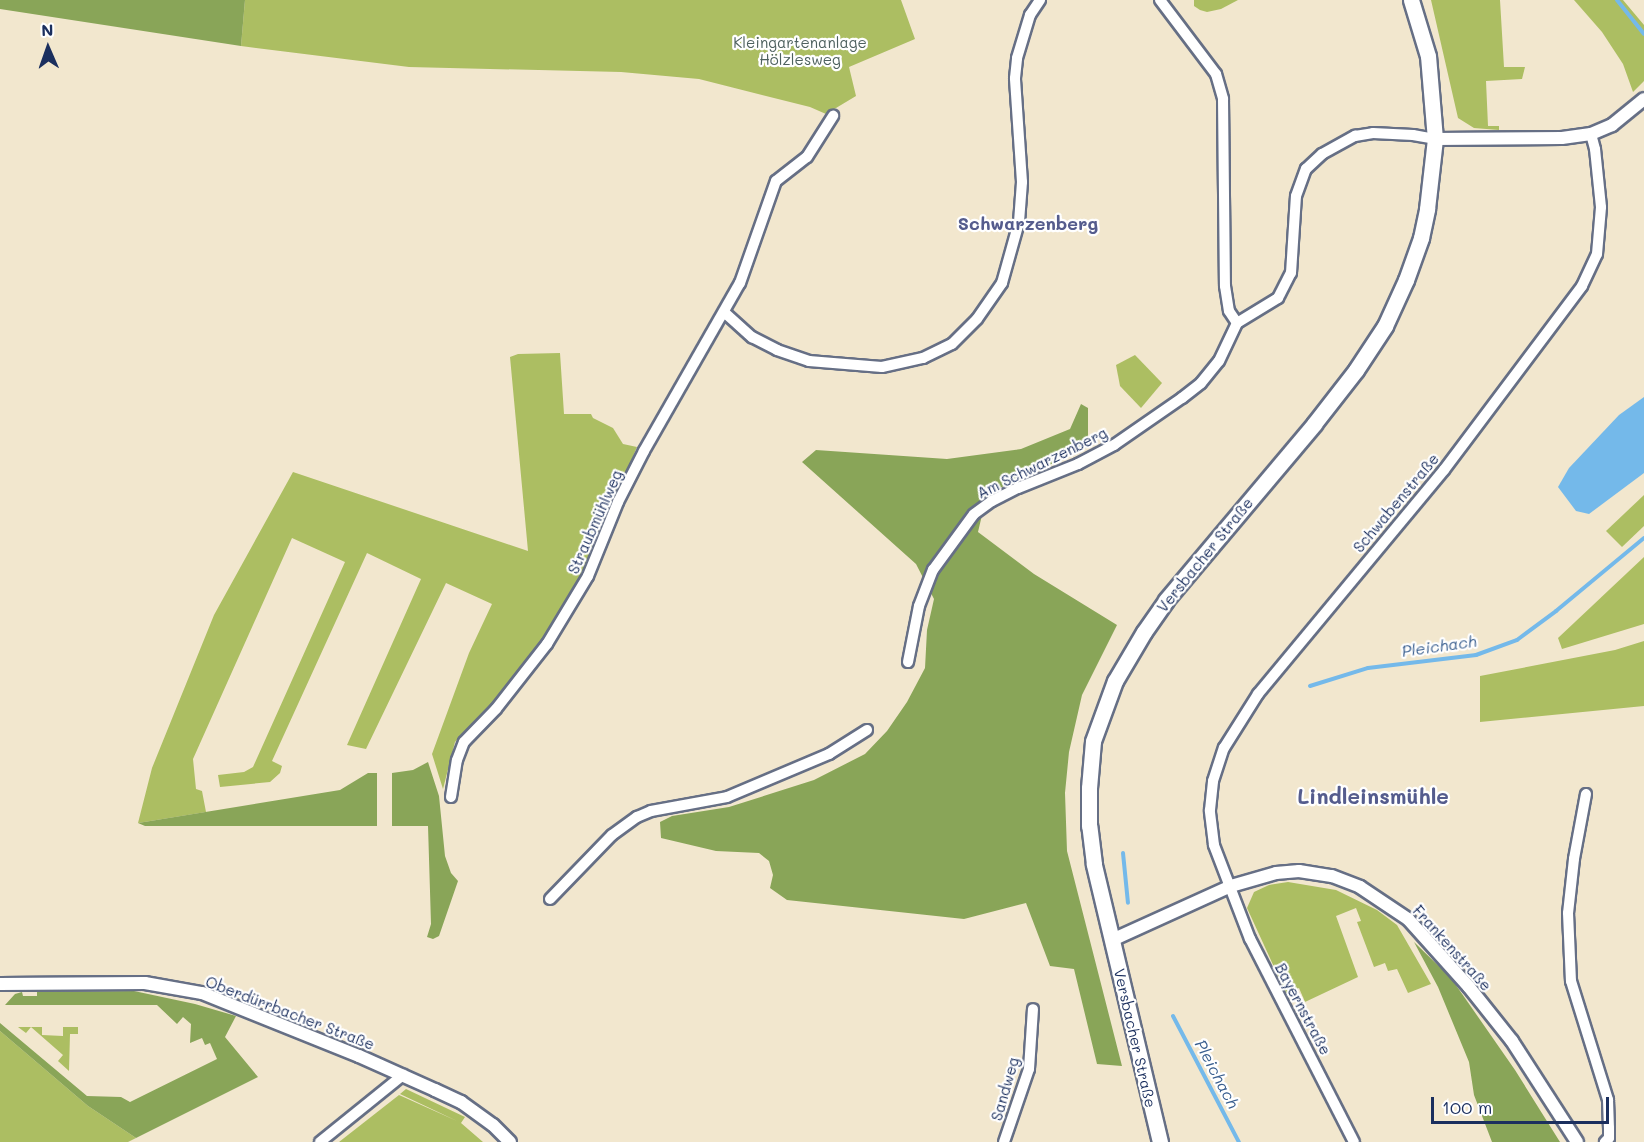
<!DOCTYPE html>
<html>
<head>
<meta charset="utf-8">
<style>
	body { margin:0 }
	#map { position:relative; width:1644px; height:1142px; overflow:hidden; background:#f2e7ce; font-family:Mali,sans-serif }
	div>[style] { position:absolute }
	.green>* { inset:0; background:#acbe62 }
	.forest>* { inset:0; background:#89a558 }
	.water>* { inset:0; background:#74b9ea }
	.stream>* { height:4px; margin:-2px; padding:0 2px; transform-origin:2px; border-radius:2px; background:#74b9ea }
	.roads { filter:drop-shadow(2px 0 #666f85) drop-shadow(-2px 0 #666f85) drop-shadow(0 2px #666f85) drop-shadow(0 -2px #666f85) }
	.minor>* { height:10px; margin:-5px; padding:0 5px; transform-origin:5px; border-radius:5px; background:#fff }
	.tertiary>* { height:12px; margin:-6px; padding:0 6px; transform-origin:6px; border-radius:6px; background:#fff }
	.secondary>* { height:15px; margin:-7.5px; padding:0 7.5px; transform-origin:7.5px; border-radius:7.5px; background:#fff }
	span { translate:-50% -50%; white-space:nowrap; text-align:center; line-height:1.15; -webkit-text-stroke:4.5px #fff; paint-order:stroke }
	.park-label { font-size:15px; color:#4e615f }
	.street-label { font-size:15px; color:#1b2f5e }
	.water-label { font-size:16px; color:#3a5f8f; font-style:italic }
	.quarter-label { font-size:18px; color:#555c8d; font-weight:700 }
	.district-label { font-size:21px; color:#555c8d; font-weight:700 }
	.north { position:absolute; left:18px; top:18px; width:60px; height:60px; -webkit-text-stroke:4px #fff; paint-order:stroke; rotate:358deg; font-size:16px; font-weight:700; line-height:24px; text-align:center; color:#1b2f5e }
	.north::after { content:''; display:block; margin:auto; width:21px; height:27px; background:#1b2f5e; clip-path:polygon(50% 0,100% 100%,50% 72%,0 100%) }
	.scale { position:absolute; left:1431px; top:1097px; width:178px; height:27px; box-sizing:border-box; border:3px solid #1b2f5e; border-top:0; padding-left:8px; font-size:18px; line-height:21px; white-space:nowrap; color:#1b2f5e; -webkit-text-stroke:4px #fff; paint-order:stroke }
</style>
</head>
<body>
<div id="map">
	<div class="green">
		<div style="clip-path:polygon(245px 0,901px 0,915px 39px,849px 67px,856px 96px,826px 114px,810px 107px,699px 79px,621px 72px,409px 67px,241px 46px)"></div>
		<div style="clip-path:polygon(1194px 0,1238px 0,1221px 9px,1207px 12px,1200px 10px,1194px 6px)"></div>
		<div style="clip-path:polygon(1431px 0,1500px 0,1504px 67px,1525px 67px,1522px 79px,1486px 81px,1488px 126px,1499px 126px,1499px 130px,1474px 128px,1458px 118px)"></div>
		<div style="clip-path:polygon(1574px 0,1623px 0,1644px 25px,1644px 81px,1633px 92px,1623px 64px,1602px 32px)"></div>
		<div style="clip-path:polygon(560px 353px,564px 414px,591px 414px,593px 418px,613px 428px,623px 444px,637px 447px,585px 571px,549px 634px,482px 719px,471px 725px,455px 742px,443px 789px,432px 754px,469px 653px,492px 604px,446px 583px,366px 749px,347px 745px,421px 579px,367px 553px,272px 761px,282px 766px,280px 773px,270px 782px,220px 787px,218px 775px,244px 772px,253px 767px,345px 562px,292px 538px,193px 759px,196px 789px,202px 791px,206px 812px,138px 823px,152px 768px,214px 615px,293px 472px,528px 551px,510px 357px,518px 354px)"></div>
		<div style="clip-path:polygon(1135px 355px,1162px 383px,1141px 408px,1120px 386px,1116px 365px)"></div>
		<div style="clip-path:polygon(1644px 495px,1644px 526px,1622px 547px,1606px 531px)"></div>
		<div style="clip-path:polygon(1644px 557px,1644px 624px,1562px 649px,1558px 638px)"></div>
		<div style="clip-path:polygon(1644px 641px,1644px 706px,1480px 722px,1480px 676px,1615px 650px)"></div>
		<div style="clip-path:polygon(1288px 882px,1336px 890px,1377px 910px,1397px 925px,1431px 984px,1408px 993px,1397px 969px,1388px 971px,1385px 963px,1374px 967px,1357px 922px,1361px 921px,1356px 908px,1336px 916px,1358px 977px,1305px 1002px,1299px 988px,1286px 993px,1247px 908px,1254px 892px,1269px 885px)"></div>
		<div style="clip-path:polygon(18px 1027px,42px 1027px,42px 1035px,63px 1036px,63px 1027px,78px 1027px,78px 1034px,70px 1034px,69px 1071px,58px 1061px,63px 1055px,31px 1027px,26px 1033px)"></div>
		<div style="clip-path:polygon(0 1031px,88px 1106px,136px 1138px,128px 1142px,0 1142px)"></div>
		<div style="clip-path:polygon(406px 1089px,465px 1117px,461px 1123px,483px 1142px,339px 1142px,399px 1095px,457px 1121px,400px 1094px)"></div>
	</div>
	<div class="forest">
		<div style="clip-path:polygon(0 0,245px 0,241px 46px,0 9px)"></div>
		<div style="clip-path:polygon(1081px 404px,1088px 408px,1088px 447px,987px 494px,978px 532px,1034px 574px,1117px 625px,1082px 695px,1069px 752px,1065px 793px,1067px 851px,1122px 1066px,1097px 1064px,1074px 969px,1050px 966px,1026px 903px,964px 919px,787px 900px,770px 888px,773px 875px,769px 861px,759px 853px,716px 851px,661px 838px,660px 822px,672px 816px,729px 807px,814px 780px,865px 754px,887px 731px,907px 702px,925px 668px,927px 630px,934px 599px,916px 564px,802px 462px,816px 450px,947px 459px,1021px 449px,1070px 429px)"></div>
		<div style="clip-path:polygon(428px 762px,439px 796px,445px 856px,451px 873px,458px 881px,439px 936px,433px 939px,427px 937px,431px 924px,428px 826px,392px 826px,392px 773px,413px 770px)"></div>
		<div style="clip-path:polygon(368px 773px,377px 773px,377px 826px,145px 826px,138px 823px,340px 790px)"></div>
		<div style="clip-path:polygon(1414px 942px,1451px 978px,1515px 1070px,1560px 1142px,1492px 1142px,1474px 1095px,1469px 1062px,1438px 987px)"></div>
		<div style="clip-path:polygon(134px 991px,195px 1004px,236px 1016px,225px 1037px,258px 1077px,136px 1138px,88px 1106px,0 1031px,0 1023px,87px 1096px,121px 1097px,130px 1102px,217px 1059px,210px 1043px,205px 1045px,202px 1038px,190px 1043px,191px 1024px,183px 1017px,177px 1024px,157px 1005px,5px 1005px,15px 994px,22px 992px,23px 996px,37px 996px,37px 992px)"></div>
	</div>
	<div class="water">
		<div style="clip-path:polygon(1644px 397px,1644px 473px,1589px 514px,1576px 511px,1558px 487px,1569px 468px,1619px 415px)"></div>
	</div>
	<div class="stream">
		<div style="left:1617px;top:0;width:43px;rotate:51.5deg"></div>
		<div style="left:1310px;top:686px;width:61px;rotate:-17.2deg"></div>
		<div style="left:1368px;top:668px;width:109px;rotate:-6.9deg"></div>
		<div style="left:1476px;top:655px;width:44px;rotate:-20.1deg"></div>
		<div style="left:1517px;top:640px;width:49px;rotate:-36.6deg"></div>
		<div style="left:1556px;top:611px;width:114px;rotate:-39.7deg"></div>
		<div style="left:1123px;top:853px;width:50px;rotate:84.3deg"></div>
		<div style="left:1173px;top:1016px;width:142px;rotate:62.4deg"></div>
	</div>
	<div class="roads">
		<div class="minor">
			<div style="left:1160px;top:0;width:93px;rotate:52.9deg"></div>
			<div style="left:1216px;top:74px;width:26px;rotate:74deg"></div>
			<div style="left:1223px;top:99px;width:187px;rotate:89.4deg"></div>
			<div style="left:1225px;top:286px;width:25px;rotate:81deg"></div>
			<div style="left:1229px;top:311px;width:14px;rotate:56deg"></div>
			<div style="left:724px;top:312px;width:38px;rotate:42deg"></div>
			<div style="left:752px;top:337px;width:28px;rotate:27deg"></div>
			<div style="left:777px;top:350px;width:34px;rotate:19deg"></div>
			<div style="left:809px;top:361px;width:73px;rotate:4.7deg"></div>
			<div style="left:882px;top:367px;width:42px;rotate:-12.4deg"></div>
			<div style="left:923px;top:358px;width:32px;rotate:-26deg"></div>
			<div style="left:952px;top:344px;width:35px;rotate:-45deg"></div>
			<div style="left:977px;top:319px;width:44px;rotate:-55.2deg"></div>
			<div style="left:1002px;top:283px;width:63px;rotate:-74.4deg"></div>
			<div style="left:1019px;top:222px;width:40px;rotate:-85.7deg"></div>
			<div style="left:1022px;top:182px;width:104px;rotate:-93.9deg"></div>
			<div style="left:1015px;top:78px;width:20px;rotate:-84deg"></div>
			<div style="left:1017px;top:58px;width:45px;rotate:-73.2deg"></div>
			<div style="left:1030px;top:15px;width:18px;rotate:-56deg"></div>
			<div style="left:908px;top:662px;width:57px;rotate:-78.9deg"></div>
			<div style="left:919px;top:606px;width:39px;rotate:-69deg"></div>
			<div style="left:933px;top:570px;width:69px;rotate:-53.8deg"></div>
			<div style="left:974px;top:514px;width:22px;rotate:-36deg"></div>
			<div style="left:992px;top:501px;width:29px;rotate:-27deg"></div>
			<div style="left:1018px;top:488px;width:65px;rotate:-21.8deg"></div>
			<div style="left:1078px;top:464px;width:41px;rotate:-27.8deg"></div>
			<div style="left:1114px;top:445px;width:83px;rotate:-34.7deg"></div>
			<div style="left:1182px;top:398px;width:24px;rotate:-38deg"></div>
			<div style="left:1201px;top:383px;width:28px;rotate:-51deg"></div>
			<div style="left:1219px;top:361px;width:42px;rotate:-64.7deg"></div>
			<div style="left:1237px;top:323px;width:48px;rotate:-31.4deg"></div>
			<div style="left:1278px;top:298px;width:28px;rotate:-63deg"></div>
			<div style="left:1291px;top:273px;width:77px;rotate:-86.3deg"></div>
			<div style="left:1296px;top:196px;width:29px;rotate:-70deg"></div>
			<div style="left:1306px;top:169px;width:22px;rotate:-43deg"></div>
			<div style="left:1322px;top:154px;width:38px;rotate:-29deg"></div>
			<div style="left:1355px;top:136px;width:18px;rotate:-9deg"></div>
			<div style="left:1373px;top:133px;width:40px;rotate:2.9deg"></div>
			<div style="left:1413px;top:135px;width:22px;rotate:10deg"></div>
			<div style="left:1586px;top:794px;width:66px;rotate:100.5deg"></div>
			<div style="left:1574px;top:859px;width:54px;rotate:96.3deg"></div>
			<div style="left:1568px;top:913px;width:68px;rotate:87.5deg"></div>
			<div style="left:1571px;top:981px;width:125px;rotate:72.7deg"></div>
			<div style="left:1608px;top:1100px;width:28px;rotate:88deg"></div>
			<div style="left:1609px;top:1128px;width:10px;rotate:90deg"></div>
			<div style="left:1609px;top:1138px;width:6px;rotate:135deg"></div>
			<div style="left:451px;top:797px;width:37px;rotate:-81deg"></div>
			<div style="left:457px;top:760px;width:19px;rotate:-69deg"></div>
			<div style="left:464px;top:742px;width:46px;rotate:-45.9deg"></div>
			<div style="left:496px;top:709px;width:83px;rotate:-51.9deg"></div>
			<div style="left:547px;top:644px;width:79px;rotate:-58.9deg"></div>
			<div style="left:588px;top:576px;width:80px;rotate:-67.9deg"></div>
			<div style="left:618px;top:502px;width:57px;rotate:-63deg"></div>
			<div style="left:644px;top:451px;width:193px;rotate:-60.3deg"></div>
			<div style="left:740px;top:283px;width:108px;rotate:-70.6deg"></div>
			<div style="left:776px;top:181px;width:39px;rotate:-38deg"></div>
			<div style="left:807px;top:157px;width:49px;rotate:-57.6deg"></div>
			<div style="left:550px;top:899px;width:89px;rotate:-45.9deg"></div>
			<div style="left:612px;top:835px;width:31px;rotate:-36deg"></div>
			<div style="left:637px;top:817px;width:15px;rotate:-23deg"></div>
			<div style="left:651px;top:811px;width:77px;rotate:-10.4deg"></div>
			<div style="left:727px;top:797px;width:111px;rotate:-22.9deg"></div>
			<div style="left:829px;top:754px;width:45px;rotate:-32.3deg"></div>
			<div style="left:320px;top:1142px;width:107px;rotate:-38.9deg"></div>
			<div style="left:1004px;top:1142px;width:77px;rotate:-71.1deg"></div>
			<div style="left:1029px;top:1069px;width:60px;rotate:-86.2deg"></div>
			<div style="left:1354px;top:1142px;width:228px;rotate:-117.1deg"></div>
			<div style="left:1250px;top:939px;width:101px;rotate:-111deg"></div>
			<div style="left:1214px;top:845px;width:35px;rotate:-97deg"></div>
			<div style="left:1210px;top:810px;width:29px;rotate:-84deg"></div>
			<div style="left:1213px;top:781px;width:35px;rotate:-72deg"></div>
			<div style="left:1224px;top:748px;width:64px;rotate:-57.8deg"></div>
			<div style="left:1258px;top:694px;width:291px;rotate:-50.3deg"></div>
			<div style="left:1444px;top:470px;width:230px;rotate:-53.1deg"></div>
			<div style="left:1582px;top:286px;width:35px;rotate:-65deg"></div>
			<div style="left:1597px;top:254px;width:47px;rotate:-85.1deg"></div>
			<div style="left:1601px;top:207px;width:58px;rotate:-95.9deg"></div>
			<div style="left:1595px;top:149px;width:16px;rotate:-105deg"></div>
		</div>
		<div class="tertiary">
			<div style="left:1435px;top:139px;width:127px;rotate:-0.5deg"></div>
			<div style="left:1562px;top:138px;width:29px;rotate:-8deg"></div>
			<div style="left:1591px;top:134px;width:23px;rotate:-23deg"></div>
			<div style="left:1612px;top:125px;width:41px;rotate:-39.1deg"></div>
			<div style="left:1112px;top:940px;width:131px;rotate:-24.4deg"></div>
			<div style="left:1231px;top:886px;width:47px;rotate:-16.1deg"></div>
			<div style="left:1276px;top:873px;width:23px;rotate:-5deg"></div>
			<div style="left:1299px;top:871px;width:33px;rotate:9deg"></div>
			<div style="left:1332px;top:876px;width:30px;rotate:21deg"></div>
			<div style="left:1360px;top:887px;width:58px;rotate:33.7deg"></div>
			<div style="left:1408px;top:919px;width:91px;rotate:48.1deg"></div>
			<div style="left:1469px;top:987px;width:69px;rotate:51.5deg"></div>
			<div style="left:1512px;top:1041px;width:120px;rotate:57.2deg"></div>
			<div style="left:0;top:984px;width:145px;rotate:-0.4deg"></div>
			<div style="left:145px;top:983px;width:58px;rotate:10deg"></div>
			<div style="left:202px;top:993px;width:169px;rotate:21.9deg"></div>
			<div style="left:359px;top:1056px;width:83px;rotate:24.1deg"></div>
			<div style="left:435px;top:1090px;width:29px;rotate:25deg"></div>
			<div style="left:461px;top:1102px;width:39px;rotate:36deg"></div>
			<div style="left:493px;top:1125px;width:24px;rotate:45deg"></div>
		</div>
		<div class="secondary">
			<div style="left:1160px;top:1142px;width:286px;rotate:-103.4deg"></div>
			<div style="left:1094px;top:864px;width:38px;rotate:-97deg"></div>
			<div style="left:1089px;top:826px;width:38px;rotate:-90deg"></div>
			<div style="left:1089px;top:788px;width:47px;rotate:-85.1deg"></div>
			<div style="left:1093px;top:741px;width:64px;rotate:-69.9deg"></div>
			<div style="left:1115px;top:681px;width:57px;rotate:-59.4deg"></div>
			<div style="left:1144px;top:632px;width:39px;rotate:-55deg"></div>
			<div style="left:1166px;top:600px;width:230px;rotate:-49.9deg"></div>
			<div style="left:1314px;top:424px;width:68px;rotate:-52.1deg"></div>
			<div style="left:1356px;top:370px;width:53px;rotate:-56.6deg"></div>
			<div style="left:1385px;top:326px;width:51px;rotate:-65.5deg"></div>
			<div style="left:1406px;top:280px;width:45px;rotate:-70.3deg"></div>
			<div style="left:1421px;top:238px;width:30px;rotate:-78deg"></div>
			<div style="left:1427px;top:209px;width:70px;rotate:-83.5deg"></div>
			<div style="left:1435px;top:139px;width:83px;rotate:-94.8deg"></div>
			<div style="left:1428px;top:56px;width:59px;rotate:-106.9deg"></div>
		</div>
	</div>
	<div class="park-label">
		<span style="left:800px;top:51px">Kleingartenanlage<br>Hölzlesweg</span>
	</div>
	<div class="street-label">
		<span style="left:1042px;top:463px;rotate:-26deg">Am Schwarzenberg</span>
		<span style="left:1396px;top:503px;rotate:-50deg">Schwabenstraße</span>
		<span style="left:595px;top:522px;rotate:-66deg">Straubmühlweg</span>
		<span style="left:1205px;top:555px;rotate:-51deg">Versbacher Straße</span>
		<span style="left:1452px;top:948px;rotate:48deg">Frankenstraße</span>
		<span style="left:1303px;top:1009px;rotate:62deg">Bayernstraße</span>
		<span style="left:290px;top:1013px;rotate:21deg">Oberdürrbacher Straße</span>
		<span style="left:1135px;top:1038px;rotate:77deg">Versbacher Straße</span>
		<span style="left:1005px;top:1089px;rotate:-74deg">Sandweg</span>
	</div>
	<div class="water-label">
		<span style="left:1439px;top:646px;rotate:-8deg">Pleichach</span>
		<span style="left:1217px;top:1074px;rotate:62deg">Pleichach</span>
	</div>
	<div class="quarter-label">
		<span style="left:1028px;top:223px">Schwarzenberg</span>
	</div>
	<div class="district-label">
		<span style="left:1373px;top:796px">Lindleinsmühle</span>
	</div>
	<div class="north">N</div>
	<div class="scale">100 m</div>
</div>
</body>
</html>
